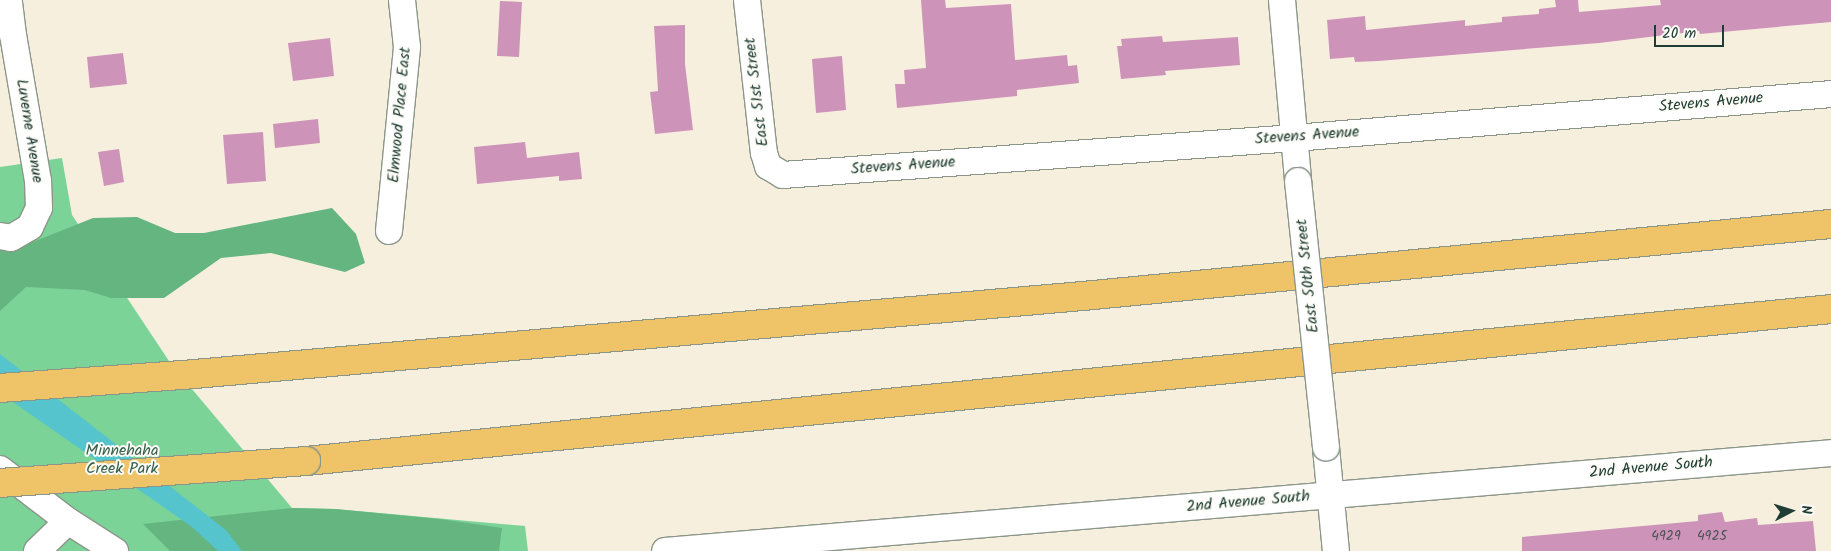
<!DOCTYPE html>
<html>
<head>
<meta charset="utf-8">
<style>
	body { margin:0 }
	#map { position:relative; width:1831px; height:551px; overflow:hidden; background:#f7efde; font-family:Kalam,sans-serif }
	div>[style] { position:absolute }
	.green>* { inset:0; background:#7bd398 }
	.forest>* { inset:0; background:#64b580 }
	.water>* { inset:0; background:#56c4cc }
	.building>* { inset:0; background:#cd93b8 }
	.roads { filter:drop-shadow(1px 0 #8b9689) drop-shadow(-1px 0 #8b9689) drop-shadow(0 1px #8b9689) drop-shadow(0 -1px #8b9689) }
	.minor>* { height:26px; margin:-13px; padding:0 13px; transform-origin:13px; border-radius:13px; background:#fff }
	.highway>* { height:28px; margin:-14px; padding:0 14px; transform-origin:14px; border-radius:14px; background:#efc469 }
	.bridges { filter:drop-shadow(1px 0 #8b9689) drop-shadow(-1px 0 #8b9689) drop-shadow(0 1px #8b9689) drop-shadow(0 -1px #8b9689) }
	.minor-bridge>* { height:26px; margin:-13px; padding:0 13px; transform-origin:13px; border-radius:13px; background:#fff }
	.highway-bridge>* { height:28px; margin:-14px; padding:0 14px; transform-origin:14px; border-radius:14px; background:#efc469 }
	span { translate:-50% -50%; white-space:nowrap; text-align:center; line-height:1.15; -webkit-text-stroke:4px #fdfcf7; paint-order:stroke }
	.number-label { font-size:14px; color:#4a5255 }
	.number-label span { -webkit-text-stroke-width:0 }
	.street-label { font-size:16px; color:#1f3d34 }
	.park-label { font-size:16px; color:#36624d }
	.north { position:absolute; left:1766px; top:486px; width:50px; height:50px; -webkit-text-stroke:4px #fdfcf7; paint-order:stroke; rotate:85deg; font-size:14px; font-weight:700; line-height:20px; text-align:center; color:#1f3d34 }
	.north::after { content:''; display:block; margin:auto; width:18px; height:22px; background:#1f3d34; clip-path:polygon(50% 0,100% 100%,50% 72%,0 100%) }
	.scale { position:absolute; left:1654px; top:25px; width:70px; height:22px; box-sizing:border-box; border:2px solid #1f3d34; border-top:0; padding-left:6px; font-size:15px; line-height:18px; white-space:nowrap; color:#1f3d34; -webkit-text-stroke:4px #fdfcf7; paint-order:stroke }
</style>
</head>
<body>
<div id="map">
	<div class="green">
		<div style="clip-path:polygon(62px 158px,72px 215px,171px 364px,292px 508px,335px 509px,525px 526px,528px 551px,0 551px,0 167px)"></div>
	</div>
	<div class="forest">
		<div style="clip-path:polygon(332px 208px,356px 234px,365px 263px,345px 272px,271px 253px,221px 258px,164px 298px,111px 298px,85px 290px,26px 287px,0 311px,0 250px,8px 252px,93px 218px,137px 217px,175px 233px,204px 233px)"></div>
		<div style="clip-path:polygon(292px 508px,335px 509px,440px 519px,502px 528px,499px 551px,170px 551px,143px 524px)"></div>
	</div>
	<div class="water">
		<div style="clip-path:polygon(0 354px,226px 530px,242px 551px,218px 551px,192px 527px,0 393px)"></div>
	</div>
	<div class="building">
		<div style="clip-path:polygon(921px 0,945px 0,946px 8px,1011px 4px,1015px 60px,1067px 55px,1068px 66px,1077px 65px,1079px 83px,1017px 90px,1017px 96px,897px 108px,895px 84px,905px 84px,904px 70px,926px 68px)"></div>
		<div style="clip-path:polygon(1555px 0,1578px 0,1579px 12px,1661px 5px,1660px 0,1831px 0,1831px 22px,1700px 34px,1699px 31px,1599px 43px,1378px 61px,1355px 62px,1354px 57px,1330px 59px,1327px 20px,1365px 16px,1366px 30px,1465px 20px,1465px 26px,1502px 22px,1502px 17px,1539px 14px,1539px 9px,1556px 7px)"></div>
		<div style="clip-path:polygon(500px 1px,522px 2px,519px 57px,497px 56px)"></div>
		<div style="clip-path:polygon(685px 25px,685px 64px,693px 130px,655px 134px,650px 92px,658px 91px,654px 26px)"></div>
		<div style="clip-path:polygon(1162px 36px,1163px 42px,1238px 37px,1240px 65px,1165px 71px,1166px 75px,1121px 79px,1117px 46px,1122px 46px,1121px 39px)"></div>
		<div style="clip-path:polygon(330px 38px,334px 76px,293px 81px,288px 43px)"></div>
		<div style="clip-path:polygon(123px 53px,127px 84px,90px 88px,87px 57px)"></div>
		<div style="clip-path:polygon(842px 56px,846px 110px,816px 113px,812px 59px)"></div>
		<div style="clip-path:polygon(318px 119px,320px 143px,275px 148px,273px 124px)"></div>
		<div style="clip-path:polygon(263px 132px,266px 181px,227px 184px,223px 135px)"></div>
		<div style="clip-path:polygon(525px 142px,527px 158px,579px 152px,582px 179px,559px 181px,559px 176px,477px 184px,474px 147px)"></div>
		<div style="clip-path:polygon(119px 149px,124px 182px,104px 186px,98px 152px)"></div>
		<div style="clip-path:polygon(1722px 512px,1725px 522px,1757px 518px,1758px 525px,1813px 521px,1816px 551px,1522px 551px,1522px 537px,1698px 521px,1698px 515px)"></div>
	</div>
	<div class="roads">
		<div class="minor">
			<div style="left:747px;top:0;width:154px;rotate:83.7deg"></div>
			<div style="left:764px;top:153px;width:14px;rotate:73deg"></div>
			<div style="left:768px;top:166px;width:17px;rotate:31deg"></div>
			<div style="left:783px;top:175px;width:512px;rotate:-4.14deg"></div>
			<div style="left:1294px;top:138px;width:539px;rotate:-4.68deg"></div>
			<div style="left:1282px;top:0;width:182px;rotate:84.9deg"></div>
			<div style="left:389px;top:231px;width:185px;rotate:-84.4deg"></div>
			<div style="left:407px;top:47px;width:47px;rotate:-96.1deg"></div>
			<div style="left:0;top:236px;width:11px;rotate:10deg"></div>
			<div style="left:11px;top:238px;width:22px;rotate:-30deg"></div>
			<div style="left:30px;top:227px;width:21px;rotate:-65deg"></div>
			<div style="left:39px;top:208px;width:27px;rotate:-92deg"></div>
			<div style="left:38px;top:181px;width:148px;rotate:-99.7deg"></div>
			<div style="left:13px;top:35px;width:35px;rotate:-97deg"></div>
			<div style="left:1326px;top:448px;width:103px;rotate:84.5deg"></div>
			<div style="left:0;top:469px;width:86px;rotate:37.4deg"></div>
			<div style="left:68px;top:521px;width:56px;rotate:32.6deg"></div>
			<div style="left:37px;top:551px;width:43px;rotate:-44.1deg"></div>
			<div style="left:665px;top:551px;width:1170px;rotate:-4.8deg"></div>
		</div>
		<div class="highway">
			<div style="left:0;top:388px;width:183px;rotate:-4.1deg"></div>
			<div style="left:183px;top:375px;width:914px;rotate:-5.02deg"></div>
			<div style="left:1093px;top:295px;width:741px;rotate:-5.5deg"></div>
			<div style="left:306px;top:461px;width:1533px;rotate:-5.69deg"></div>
		</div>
	</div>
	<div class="bridges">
		<div class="minor-bridge">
			<div style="left:1298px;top:181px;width:268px;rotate:84deg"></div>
		</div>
		<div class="highway-bridge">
			<div style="left:0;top:483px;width:307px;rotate:-4.1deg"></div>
		</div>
	</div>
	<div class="number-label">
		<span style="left:1666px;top:536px">4929</span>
		<span style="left:1712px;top:536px">4925</span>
	</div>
	<div class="street-label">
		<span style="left:757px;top:92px;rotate:-97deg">East 51st Street</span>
		<span style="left:1711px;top:103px;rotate:-5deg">Stevens Avenue</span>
		<span style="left:400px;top:115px;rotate:-85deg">Elmwood Place East</span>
		<span style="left:29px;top:131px;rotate:81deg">Luverne Avenue</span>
		<span style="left:1307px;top:136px;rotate:-4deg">Stevens Avenue</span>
		<span style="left:903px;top:166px;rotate:-4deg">Stevens Avenue</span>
		<span style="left:1308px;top:276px;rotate:-96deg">East 50th Street</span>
		<span style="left:1651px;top:468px;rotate:-5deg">2nd Avenue South</span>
		<span style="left:1248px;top:502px;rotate:-5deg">2nd Avenue South</span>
	</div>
	<div class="park-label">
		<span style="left:122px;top:460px">Minnehaha<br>Creek Park</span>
	</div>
	<div class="north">N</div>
	<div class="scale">20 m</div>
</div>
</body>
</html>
